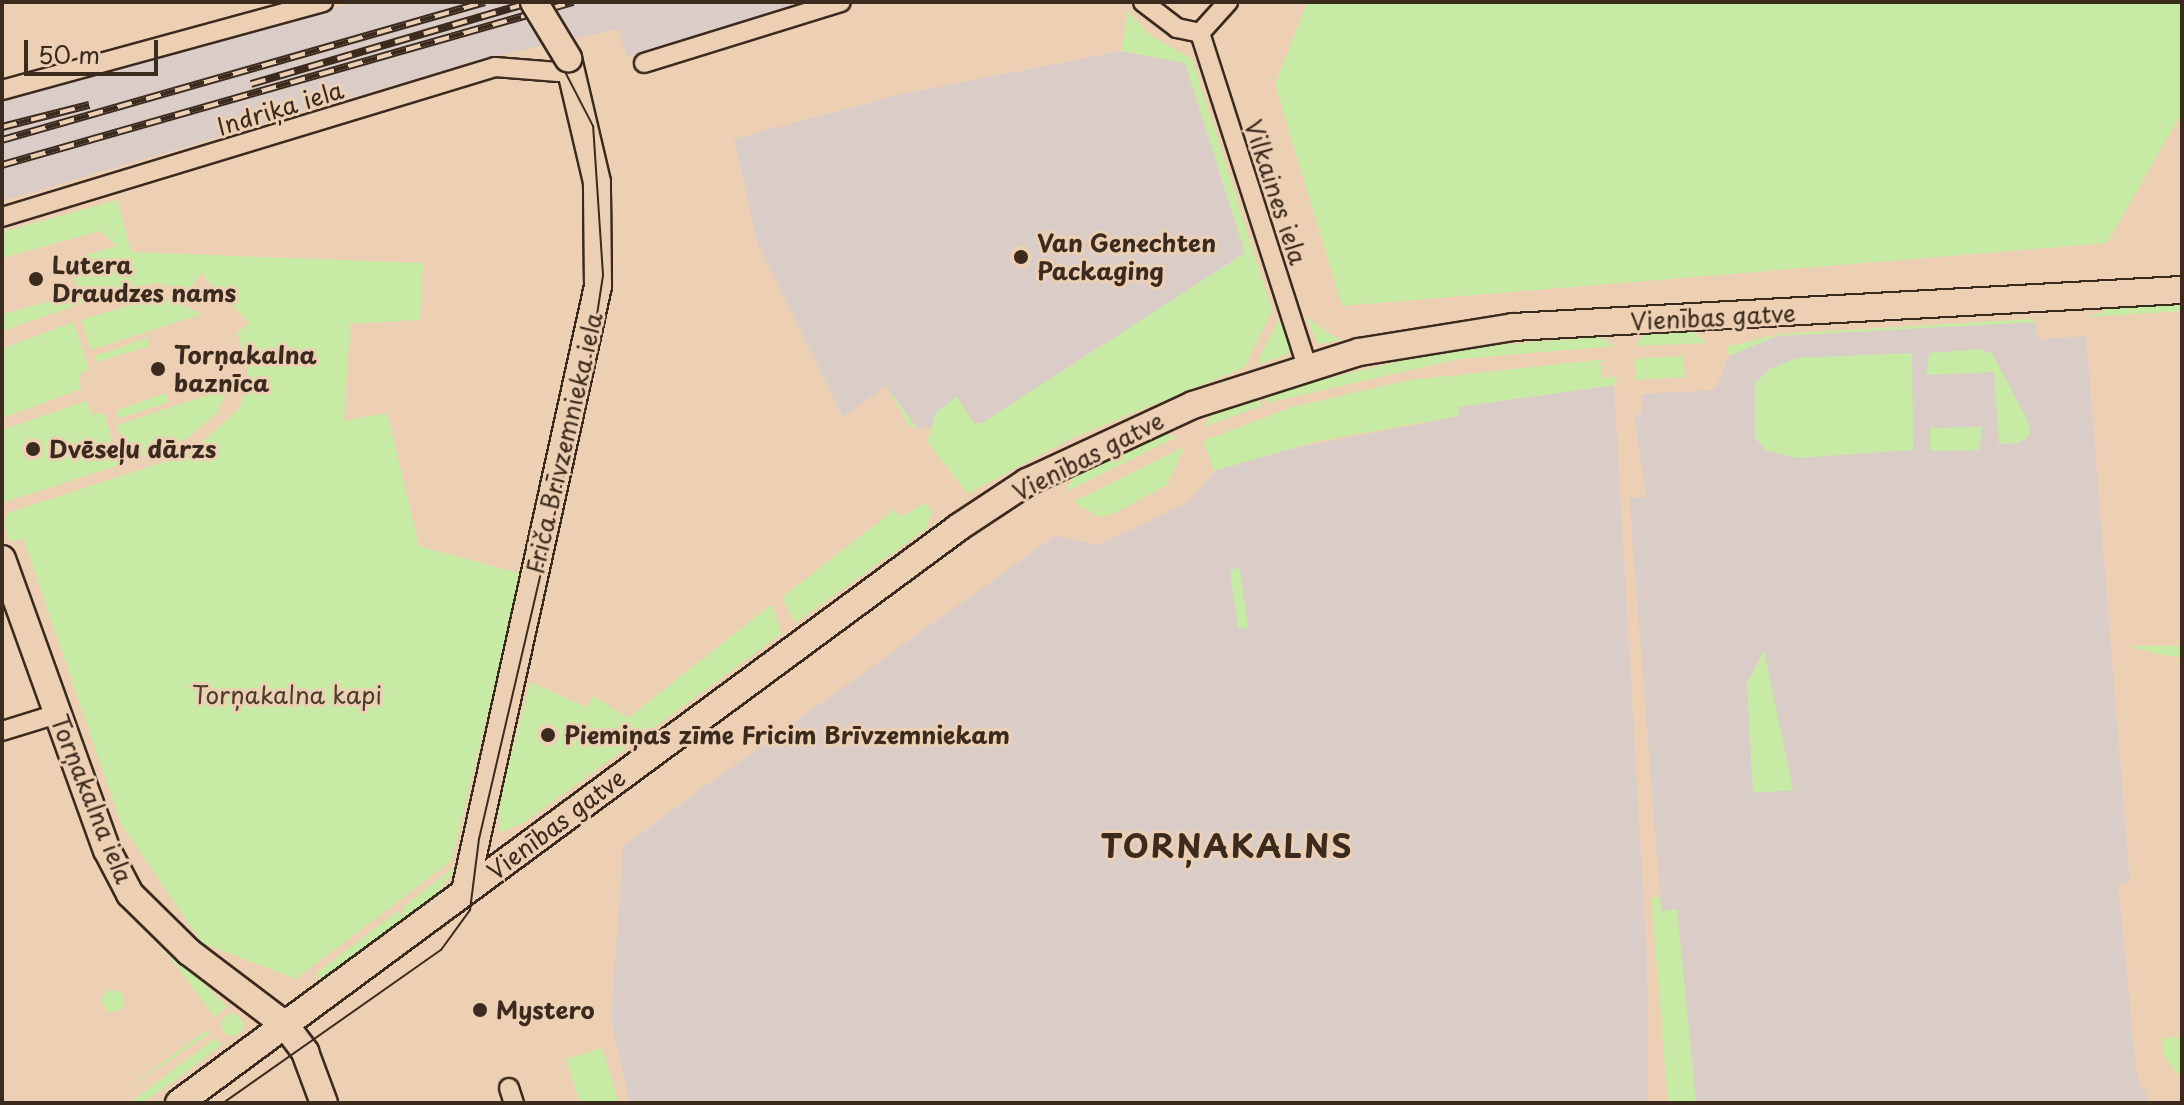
<!DOCTYPE html>
<html>
<head>
<meta charset="utf-8">
<style>
	body { margin:0 }
	#map { position:relative; width:2184px; height:1105px; overflow:hidden; background:#edd0b4; font-family:"Playpen Sans",sans-serif }
	div>[style] { position:absolute }
	.built>* { inset:0; background:#dacdc7 }
	.green>* { inset:0; background:#c7eba5 }
	.round { border-radius:50% }
	.roads { filter:drop-shadow(2px 0 #3b2a1e) drop-shadow(-2px 0 #3b2a1e) drop-shadow(0 2px #3b2a1e) drop-shadow(0 -2px #3b2a1e) }
	.street>* { height:18px; margin:-9px; padding:0 9px; transform-origin:9px; border-radius:9px; background:#edd0b4 }
	.secondary>* { height:26px; margin:-13px; padding:0 13px; transform-origin:13px; border-radius:13px; background:#edd0b4 }
	.tram>* { height:2px; margin:-1px; padding:0 1px; transform-origin:1px; border-radius:1px; background:#3b2a1e }
	.rail>* { height:8px; margin-top:-4px; transform-origin:0; background:repeating-linear-gradient(90deg,#edd0b4 0 15px,#3b2a1e 0 30px); box-sizing:border-box; border-block:2px solid #3b2a1e }
	.bridges { filter:drop-shadow(2px 0 #3b2a1e) drop-shadow(-2px 0 #3b2a1e) drop-shadow(0 2px #3b2a1e) drop-shadow(0 -2px #3b2a1e) }
	.secondary-bridge>* { height:26px; margin:-13px; padding:0 13px; transform-origin:13px; border-radius:13px; background:#edd0b4 }
	.dots>* { width:22px; height:22px; translate:-50% -50%; box-sizing:border-box; border:4px solid #edd0b4; border-radius:50% }
	span { translate:-50% -50%; white-space:nowrap; text-align:center; line-height:1.15; -webkit-text-stroke:6px #edd0b4; paint-order:stroke }
	.street-label { font-size:24px; color:#3b2a1e }
	.poi-label { font-size:24px; color:#3b2a1e; font-weight:700 }
	.left { translate:0 -50%; text-align:left }
	.park-label { font-size:24px; color:#493d2c }
	.district-label { font-size:32px; color:#3b2a1e; font-weight:700; letter-spacing:2px }
	.frame { position:absolute; inset:0; border:4px solid #3b2a1e; pointer-events:none }
	.scale { position:absolute; left:24px; top:40px; width:134px; height:36px; box-sizing:border-box; border:4px solid #3b2a1e; border-top:0; padding-left:10px; font-size:24px; line-height:28px; white-space:nowrap; color:#3b2a1e; -webkit-text-stroke:6px #edd0b4; paint-order:stroke }
</style>
</head>
<body>
<div id="map">
	<div class="built">
		<div style="clip-path:polygon(355px 2px,810px 2px,627px 57px,618px 29px,486px 58px,2px 201px,2px 98px)"></div>
		<div style="clip-path:polygon(1121px 51px,1185px 63px,1245px 253px,982px 423px,974px 423px,957px 397px,937px 412px,932px 428px,916px 427px,886px 386px,843px 417px,757px 242px,734px 139px,898px 95px)"></div>
		<div style="clip-path:polygon(2034px 321px,2039px 339px,2086px 336px,2130px 882px,2118px 885px,2137px 1077px,2151px 1103px,1676px 1103px,1632px 537px,1630px 498px,1646px 497px,1634px 415px,1642px 414px,1641px 394px,1715px 390px,1730px 353px,1777px 336px)"></div>
		<div style="clip-path:polygon(1614px 385px,1647px 958px,1648px 1103px,629px 1103px,611px 1018px,623px 847px,704px 787px,1055px 536px,1099px 545px,1190px 501px,1214px 471px,1276px 452px,1459px 416px,1458px 407px)"></div>
	</div>
	<div class="green">
		<div style="clip-path:polygon(1307px 2px,2182px 2px,2182px 112px,2107px 243px,1342px 306px,1275px 85px)"></div>
		<div style="clip-path:polygon(1128px 11px,1151px 36px,1192px 59px,1272px 310px,1245px 367px,1068px 440px,968px 494px,927px 442px,936px 412px,957px 397px,973px 423px,982px 423px,1245px 253px,1185px 63px,1121px 51px)"></div>
		<div style="clip-path:polygon(117px 200px,131px 252px,423px 263px,420px 320px,350px 324px,344px 421px,387px 413px,419px 546px,522px 574px,451px 861px,296px 979px,202px 943px,121px 824px,23px 538px,10px 542px,4px 523px,7px 513px,189px 454px,240px 408px,247px 372px,237px 332px,249px 323px,200px 273px,191px 290px,155px 283px,120px 290px,2px 331px,2px 314px,80px 294px,67px 261px,117px 246px,100px 231px,2px 258px,2px 232px)"></div>
		<div style="clip-path:polygon(147px 300px,171px 300px,202px 314px,91px 350px,81px 320px)"></div>
		<div style="clip-path:polygon(2182px 304px,2182px 311px,2089px 317px,2111px 308px)"></div>
		<div style="clip-path:polygon(1305px 316px,1325px 331px,1342px 340px,1318px 344px)"></div>
		<div style="clip-path:polygon(1279px 318px,1293px 352px,1260px 364px,1258px 360px)"></div>
		<div style="clip-path:polygon(2031px 319px,2037px 322px,1777px 336px,1729px 356px,1727px 347px,1778px 334px)"></div>
		<div style="clip-path:polygon(73px 322px,89px 369px,79px 375px,81px 389px,2px 418px,2px 349px)"></div>
		<div style="clip-path:polygon(1693px 331px,1706px 343px,1634px 346px,1646px 333px)"></div>
		<div style="clip-path:polygon(1599px 337px,1615px 346px,1459px 359px,1267px 403px,1263px 394px,1450px 349px)"></div>
		<div style="clip-path:polygon(147px 338px,150px 346px,97px 362px,95px 356px)"></div>
		<div style="clip-path:polygon(1979px 349px,1992px 353px,2028px 422px,2030px 435px,2018px 443px,1999px 444px,1994px 372px,1926px 375px,1929px 353px)"></div>
		<div style="clip-path:polygon(1912px 353px,1913px 450px,1796px 458px,1765px 450px,1755px 437px,1755px 384px,1769px 369px,1797px 358px)"></div>
		<div style="clip-path:polygon(1683px 356px,1685px 377px,1636px 380px,1634px 359px)"></div>
		<div style="clip-path:polygon(1608px 359px,1600px 362px,1602px 378px,1617px 377px,1614px 385px,1458px 407px,1459px 416px,1318px 441px,1214px 471px,1203px 441px,1292px 407px,1410px 380px)"></div>
		<div style="clip-path:polygon(886px 386px,916px 427px,917px 428px,909px 426px)"></div>
		<div style="clip-path:polygon(228px 388px,218px 412px,189px 437px,128px 462px,117px 425px)"></div>
		<div style="clip-path:polygon(166px 393px,169px 402px,117px 419px,117px 410px)"></div>
		<div style="clip-path:polygon(1259px 395px,1261px 406px,1203px 427px,1214px 411px)"></div>
		<div style="clip-path:polygon(86px 401px,92px 414px,104px 413px,119px 465px,2px 503px,2px 430px)"></div>
		<div style="clip-path:polygon(1982px 427px,1979px 450px,1930px 451px,1930px 428px)"></div>
		<div style="clip-path:polygon(1157px 432px,1177px 437px,1066px 492px,1074px 474px)"></div>
		<div style="clip-path:polygon(1184px 447px,1167px 485px,1113px 514px,1099px 517px,1073px 502px)"></div>
		<div style="clip-path:polygon(925px 503px,932px 511px,926px 529px,795px 623px,782px 597px,894px 510px,901px 517px)"></div>
		<div style="clip-path:polygon(1239px 568px,1248px 625px,1246px 629px,1238px 628px,1230px 570px)"></div>
		<div style="clip-path:polygon(772px 604px,781px 634px,525px 822px,500px 833px,498px 806px,530px 682px,586px 707px,593px 696px,628px 718px)"></div>
		<div style="clip-path:polygon(2127px 646px,2182px 646px,2182px 657px,2168px 656px)"></div>
		<div style="clip-path:polygon(1764px 651px,1793px 790px,1753px 793px,1747px 683px)"></div>
		<div style="clip-path:polygon(462px 861px,436px 894px,322px 981px,316px 973px,398px 911px,403px 916px,404px 906px)"></div>
		<div style="clip-path:polygon(1651px 897px,1660px 897px,1661px 911px,1677px 909px,1696px 1103px,1668px 1103px)"></div>
		<div style="clip-path:polygon(151px 931px,227px 1007px,214px 1017px)"></div>
		<div class="round" style="left:102px;top:990px;width:22px;height:22px"></div>
		<div class="round" style="left:221px;top:1014px;width:22px;height:22px"></div>
		<div style="clip-path:polygon(205px 1031px,211px 1032px,121px 1093px)"></div>
		<div style="clip-path:polygon(2182px 1037px,2182px 1070px,2177px 1074px,2163px 1055px,2162px 1038px)"></div>
		<div style="clip-path:polygon(214px 1039px,222px 1044px,189px 1070px,142px 1103px,133px 1100px)"></div>
		<div style="clip-path:polygon(602px 1048px,619px 1103px,580px 1103px,566px 1059px)"></div>
	</div>
	<div class="roads">
		<div class="street">
			<div style="left:1143px;top:2px;width:43px;rotate:37.4deg"></div>
			<div style="left:1177px;top:28px;width:24px;rotate:12deg"></div>
			<div style="left:1200px;top:33px;width:350px;rotate:72.2deg"></div>
			<div style="left:1200px;top:33px;width:42px;rotate:-47.9deg"></div>
			<div style="left:644px;top:63px;width:206px;rotate:-17.2deg"></div>
			<div style="left:2px;top:90px;width:333px;rotate:-15.3deg"></div>
			<div style="left:2px;top:217px;width:515px;rotate:-16.92deg"></div>
			<div style="left:495px;top:67px;width:63px;rotate:4.5deg"></div>
			<div style="left:558px;top:72px;width:16px;rotate:-22deg"></div>
			<div style="left:2px;top:731px;width:58px;rotate:-17.2deg"></div>
			<div style="left:509px;top:1088px;width:16px;rotate:72deg"></div>
		</div>
		<div class="secondary">
			<div style="left:2px;top:559px;width:309px;rotate:70.2deg"></div>
			<div style="left:107px;top:850px;width:50px;rotate:62.4deg"></div>
			<div style="left:130px;top:894px;width:83px;rotate:44.5deg"></div>
			<div style="left:189px;top:952px;width:121px;rotate:37.2deg"></div>
			<div style="left:285px;top:1025px;width:34px;rotate:53deg"></div>
			<div style="left:305px;top:1052px;width:54px;rotate:69.6deg"></div>
			<div style="left:465px;top:891px;width:619px;rotate:-77.6deg"></div>
			<div style="left:598px;top:286px;width:104px;rotate:-90.6deg"></div>
			<div style="left:597px;top:182px;width:127px;rotate:-103.2deg"></div>
			<div style="left:179px;top:1103px;width:970px;rotate:-36.44deg"></div>
			<div style="left:959px;top:527px;width:82px;rotate:-33.5deg"></div>
			<div style="left:1027px;top:482px;width:183px;rotate:-24.9deg"></div>
			<div style="left:1193px;top:405px;width:174px;rotate:-17.7deg"></div>
			<div style="left:1359px;top:352px;width:156px;rotate:-9.2deg"></div>
			<div style="left:1513px;top:327px;width:670px;rotate:-3.17deg"></div>
		</div>
	</div>
	<div class="tram">
		<div style="left:223px;top:1103px;width:266px;rotate:-35.1deg"></div>
		<div style="left:441px;top:950px;width:49px;rotate:-54.1deg"></div>
		<div style="left:470px;top:910px;width:72px;rotate:-82.8deg"></div>
		<div style="left:479px;top:839px;width:485px;rotate:-76.9deg"></div>
		<div style="left:589px;top:367px;width:93px;rotate:-81.3deg"></div>
		<div style="left:603px;top:275px;width:149px;rotate:-93.8deg"></div>
		<div style="left:593px;top:126px;width:140px;rotate:-117.3deg"></div>
	</div>
	<div class="rail">
		<div style="left:251px;top:84px;width:292px;rotate:-16.3deg"></div>
		<div style="left:2px;top:127px;width:90px;rotate:-14.2deg"></div>
		<div style="left:2px;top:140px;width:502px;rotate:-15.95deg"></div>
		<div style="left:2px;top:165px;width:594px;rotate:-15.93deg"></div>
	</div>
	<div class="bridges">
		<div class="secondary-bridge">
			<div style="left:534px;top:2px;width:66px;rotate:58.7deg"></div>
		</div>
	</div>
	<div class="dots">
		<div style="left:1021px;top:257px;background:#3b2a1e"></div>
		<div style="left:36px;top:279px;background:#3b2a1e"></div>
		<div style="left:158px;top:369px;background:#3b2a1e"></div>
		<div style="left:33px;top:449px;background:#3b2a1e"></div>
		<div style="left:548px;top:735px;background:#3b2a1e"></div>
		<div style="left:480px;top:1010px;background:#3b2a1e"></div>
	</div>
	<div class="street-label">
		<span style="left:280px;top:108px;rotate:-17deg">Indriķa iela</span>
		<span style="left:1276px;top:192px;rotate:72deg">Vilkaines iela</span>
		<span style="left:1713px;top:317px;rotate:-3deg">Vienības gatve</span>
		<span style="left:564px;top:443px;rotate:-77deg">Friča Brīvzemnieka iela</span>
		<span style="left:1088px;top:456px;rotate:-27deg">Vienības gatve</span>
		<span style="left:92px;top:799px;rotate:68deg">Torņakalna iela</span>
		<span style="left:556px;top:824px;rotate:-37deg">Vienības gatve</span>
	</div>
	<div class="poi-label">
		<span class="left" style="left:1037px;top:257px">Van Genechten<br>Packaging</span>
		<span class="left" style="left:52px;top:279px">Lutera<br>Draudzes nams</span>
		<span class="left" style="left:174px;top:369px">Torņakalna<br>baznīca</span>
		<span class="left" style="left:49px;top:449px">Dvēseļu dārzs</span>
		<span class="left" style="left:564px;top:735px">Piemiņas zīme Fricim Brīvzemniekam</span>
		<span class="left" style="left:496px;top:1010px">Mystero</span>
	</div>
	<div class="park-label">
		<span style="left:287px;top:695px">Torņakalna kapi</span>
	</div>
	<div class="district-label">
		<span style="left:1227px;top:845px">TORŅAKALNS</span>
	</div>
	<div class="frame"></div>
	<div class="scale">50 m</div>
</div>
</body>
</html>
